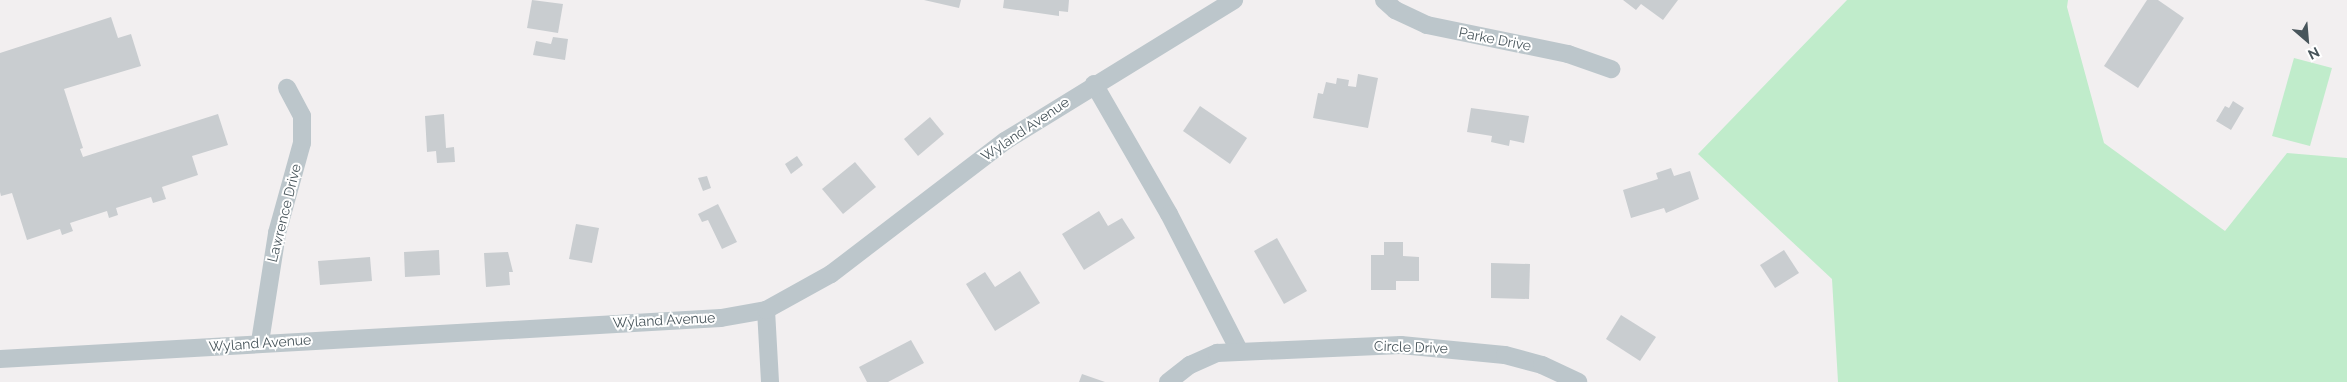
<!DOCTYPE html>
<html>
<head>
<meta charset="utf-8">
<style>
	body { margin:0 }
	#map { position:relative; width:2347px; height:382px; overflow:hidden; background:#f2eff0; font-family:Raleway,sans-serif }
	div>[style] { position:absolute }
	.green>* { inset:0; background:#c0eccb }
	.building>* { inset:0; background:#c9cdd0 }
	.street>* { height:18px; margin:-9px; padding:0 9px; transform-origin:9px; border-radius:9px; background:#bcc6cb }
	span { translate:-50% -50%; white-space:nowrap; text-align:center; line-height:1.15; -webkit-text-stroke:4px #fff; paint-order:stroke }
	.street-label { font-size:14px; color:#48555b }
	.north { position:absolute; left:2282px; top:15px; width:50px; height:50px; -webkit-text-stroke:4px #fff; paint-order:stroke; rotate:153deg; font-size:14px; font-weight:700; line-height:20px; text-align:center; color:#48555b }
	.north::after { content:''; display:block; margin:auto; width:18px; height:22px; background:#48555b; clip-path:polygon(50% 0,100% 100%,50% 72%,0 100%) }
</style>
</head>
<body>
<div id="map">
	<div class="green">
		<div style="clip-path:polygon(1847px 0,2068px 0,2067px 7px,2104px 143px,2225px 231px,2287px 153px,2347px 158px,2347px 382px,1838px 382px,1832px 279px,1698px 154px)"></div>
		<div style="clip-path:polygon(2294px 58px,2332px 68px,2310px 146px,2272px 136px)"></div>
	</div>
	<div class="building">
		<div style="clip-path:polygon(532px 0,563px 4px,558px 33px,527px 28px)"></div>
		<div style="clip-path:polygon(924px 0,961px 0,959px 8px)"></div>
		<div style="clip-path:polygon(1004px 0,1069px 0,1068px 12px,1059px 11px,1059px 16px,1003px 8px)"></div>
		<div style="clip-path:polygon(1623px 0,1678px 0,1663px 20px,1641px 4px,1636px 10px)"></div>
		<div style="clip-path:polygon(2147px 0,2158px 0,2184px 18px,2138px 88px,2104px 66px)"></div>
		<div style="clip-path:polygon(111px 17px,118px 38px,131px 34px,141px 66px,64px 89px,83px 148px,80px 149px,83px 157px,218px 114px,228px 145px,192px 156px,198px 175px,162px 187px,166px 199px,153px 203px,151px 197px,116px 208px,118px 215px,109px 218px,107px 211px,70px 223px,73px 231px,62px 235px,60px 229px,27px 240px,12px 193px,1px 196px,0 192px,0 53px)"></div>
		<div style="clip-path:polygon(553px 37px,568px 39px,565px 60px,533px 55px,536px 41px,551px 44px)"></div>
		<div style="clip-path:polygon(1358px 74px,1378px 78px,1368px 128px,1313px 118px,1318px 93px,1323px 94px,1326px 82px,1336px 84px,1337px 78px,1349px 80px,1348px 86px,1356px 87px)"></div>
		<div style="clip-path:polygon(2233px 101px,2244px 108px,2231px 130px,2216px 121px,2225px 106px,2229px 108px)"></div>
		<div style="clip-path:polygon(1200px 106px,1247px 138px,1230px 164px,1183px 131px)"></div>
		<div style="clip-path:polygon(1471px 108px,1529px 116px,1524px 143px,1510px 140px,1509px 146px,1491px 142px,1492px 136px,1467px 132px)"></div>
		<div style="clip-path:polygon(444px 114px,446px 148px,454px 147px,455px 162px,437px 163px,436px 151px,427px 152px,425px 116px)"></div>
		<div style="clip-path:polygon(930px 117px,944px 134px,918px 156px,904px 139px)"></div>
		<div style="clip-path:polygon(797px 156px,803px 165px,791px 174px,785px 164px)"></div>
		<div style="clip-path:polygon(855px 162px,876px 187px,843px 214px,822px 189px)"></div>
		<div style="clip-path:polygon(1671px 168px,1674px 176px,1690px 171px,1699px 199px,1666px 213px,1664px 208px,1631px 218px,1623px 190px,1658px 179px,1656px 173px)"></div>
		<div style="clip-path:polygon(707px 176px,711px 188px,703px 191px,698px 178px)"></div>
		<div style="clip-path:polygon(718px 204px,737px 242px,722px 249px,708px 220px,702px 222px,698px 214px)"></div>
		<div style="clip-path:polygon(1099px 211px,1108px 226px,1122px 218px,1135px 238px,1084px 270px,1062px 234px)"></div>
		<div style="clip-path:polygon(576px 224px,599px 228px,592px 263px,569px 259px)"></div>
		<div style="clip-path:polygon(1277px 238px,1307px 291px,1284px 304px,1254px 251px)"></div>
		<div style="clip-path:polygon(1384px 242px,1403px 242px,1403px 256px,1419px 257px,1419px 281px,1396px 281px,1396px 290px,1371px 290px,1371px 255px,1384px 255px)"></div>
		<div style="clip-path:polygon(439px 250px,440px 275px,405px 277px,404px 252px)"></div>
		<div style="clip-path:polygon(1784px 250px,1799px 273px,1775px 288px,1760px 265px)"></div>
		<div style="clip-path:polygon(508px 252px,513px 272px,509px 272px,510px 285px,486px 287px,484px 253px)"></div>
		<div style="clip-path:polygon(370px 257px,372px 281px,320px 285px,318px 261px)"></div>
		<div style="clip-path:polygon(1491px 263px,1530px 264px,1529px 299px,1491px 298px)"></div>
		<div style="clip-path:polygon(1020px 271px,1040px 303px,995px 331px,966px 284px,985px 272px,995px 287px)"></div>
		<div style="clip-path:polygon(1621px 315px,1656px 337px,1640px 361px,1606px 339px)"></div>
		<div style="clip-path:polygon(911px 340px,924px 363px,888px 382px,867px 382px,859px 367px)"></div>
		<div style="clip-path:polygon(1082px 374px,1105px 382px,1079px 382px)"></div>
	</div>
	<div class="street">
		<div style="left:1384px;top:0;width:15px;rotate:42deg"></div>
		<div style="left:1395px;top:10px;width:35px;rotate:25deg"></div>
		<div style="left:1427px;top:25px;width:144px;rotate:11.6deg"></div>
		<div style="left:1568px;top:54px;width:46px;rotate:19.2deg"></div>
		<div style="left:1094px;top:84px;width:150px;rotate:60deg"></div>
		<div style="left:1169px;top:214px;width:153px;rotate:62.8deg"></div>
		<div style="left:766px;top:310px;width:72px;rotate:86.8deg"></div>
		<div style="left:260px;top:342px;width:110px;rotate:-81.1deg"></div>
		<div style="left:277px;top:233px;width:93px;rotate:-74.5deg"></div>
		<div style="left:302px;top:143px;width:27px;rotate:-90deg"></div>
		<div style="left:302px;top:116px;width:32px;rotate:-118deg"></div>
		<div style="left:0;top:359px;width:722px;rotate:-3.25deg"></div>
		<div style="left:721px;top:318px;width:46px;rotate:-10.1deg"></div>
		<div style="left:766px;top:310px;width:74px;rotate:-29deg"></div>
		<div style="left:831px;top:274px;width:219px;rotate:-37.4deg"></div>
		<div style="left:1005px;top:141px;width:269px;rotate:-31.6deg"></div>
		<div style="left:1168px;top:382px;width:28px;rotate:-38deg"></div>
		<div style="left:1190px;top:365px;width:30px;rotate:-24deg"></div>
		<div style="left:1217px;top:353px;width:184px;rotate:-2.5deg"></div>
		<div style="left:1401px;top:345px;width:104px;rotate:5.5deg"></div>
		<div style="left:1505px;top:355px;width:38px;rotate:15deg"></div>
		<div style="left:1542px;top:365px;width:40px;rotate:25deg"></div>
	</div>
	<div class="street-label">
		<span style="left:1495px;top:39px;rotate:11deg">Parke Drive</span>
		<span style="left:1025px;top:129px;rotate:-34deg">Wyland Avenue</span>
		<span style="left:284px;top:213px;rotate:-76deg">Lawrence Drive</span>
		<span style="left:664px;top:320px;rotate:-3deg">Wyland Avenue</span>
		<span style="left:260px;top:343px;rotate:-4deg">Wyland Avenue</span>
		<span style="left:1411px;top:347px;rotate:2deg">Circle Drive</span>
	</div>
	<div class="north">N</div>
</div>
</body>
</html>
